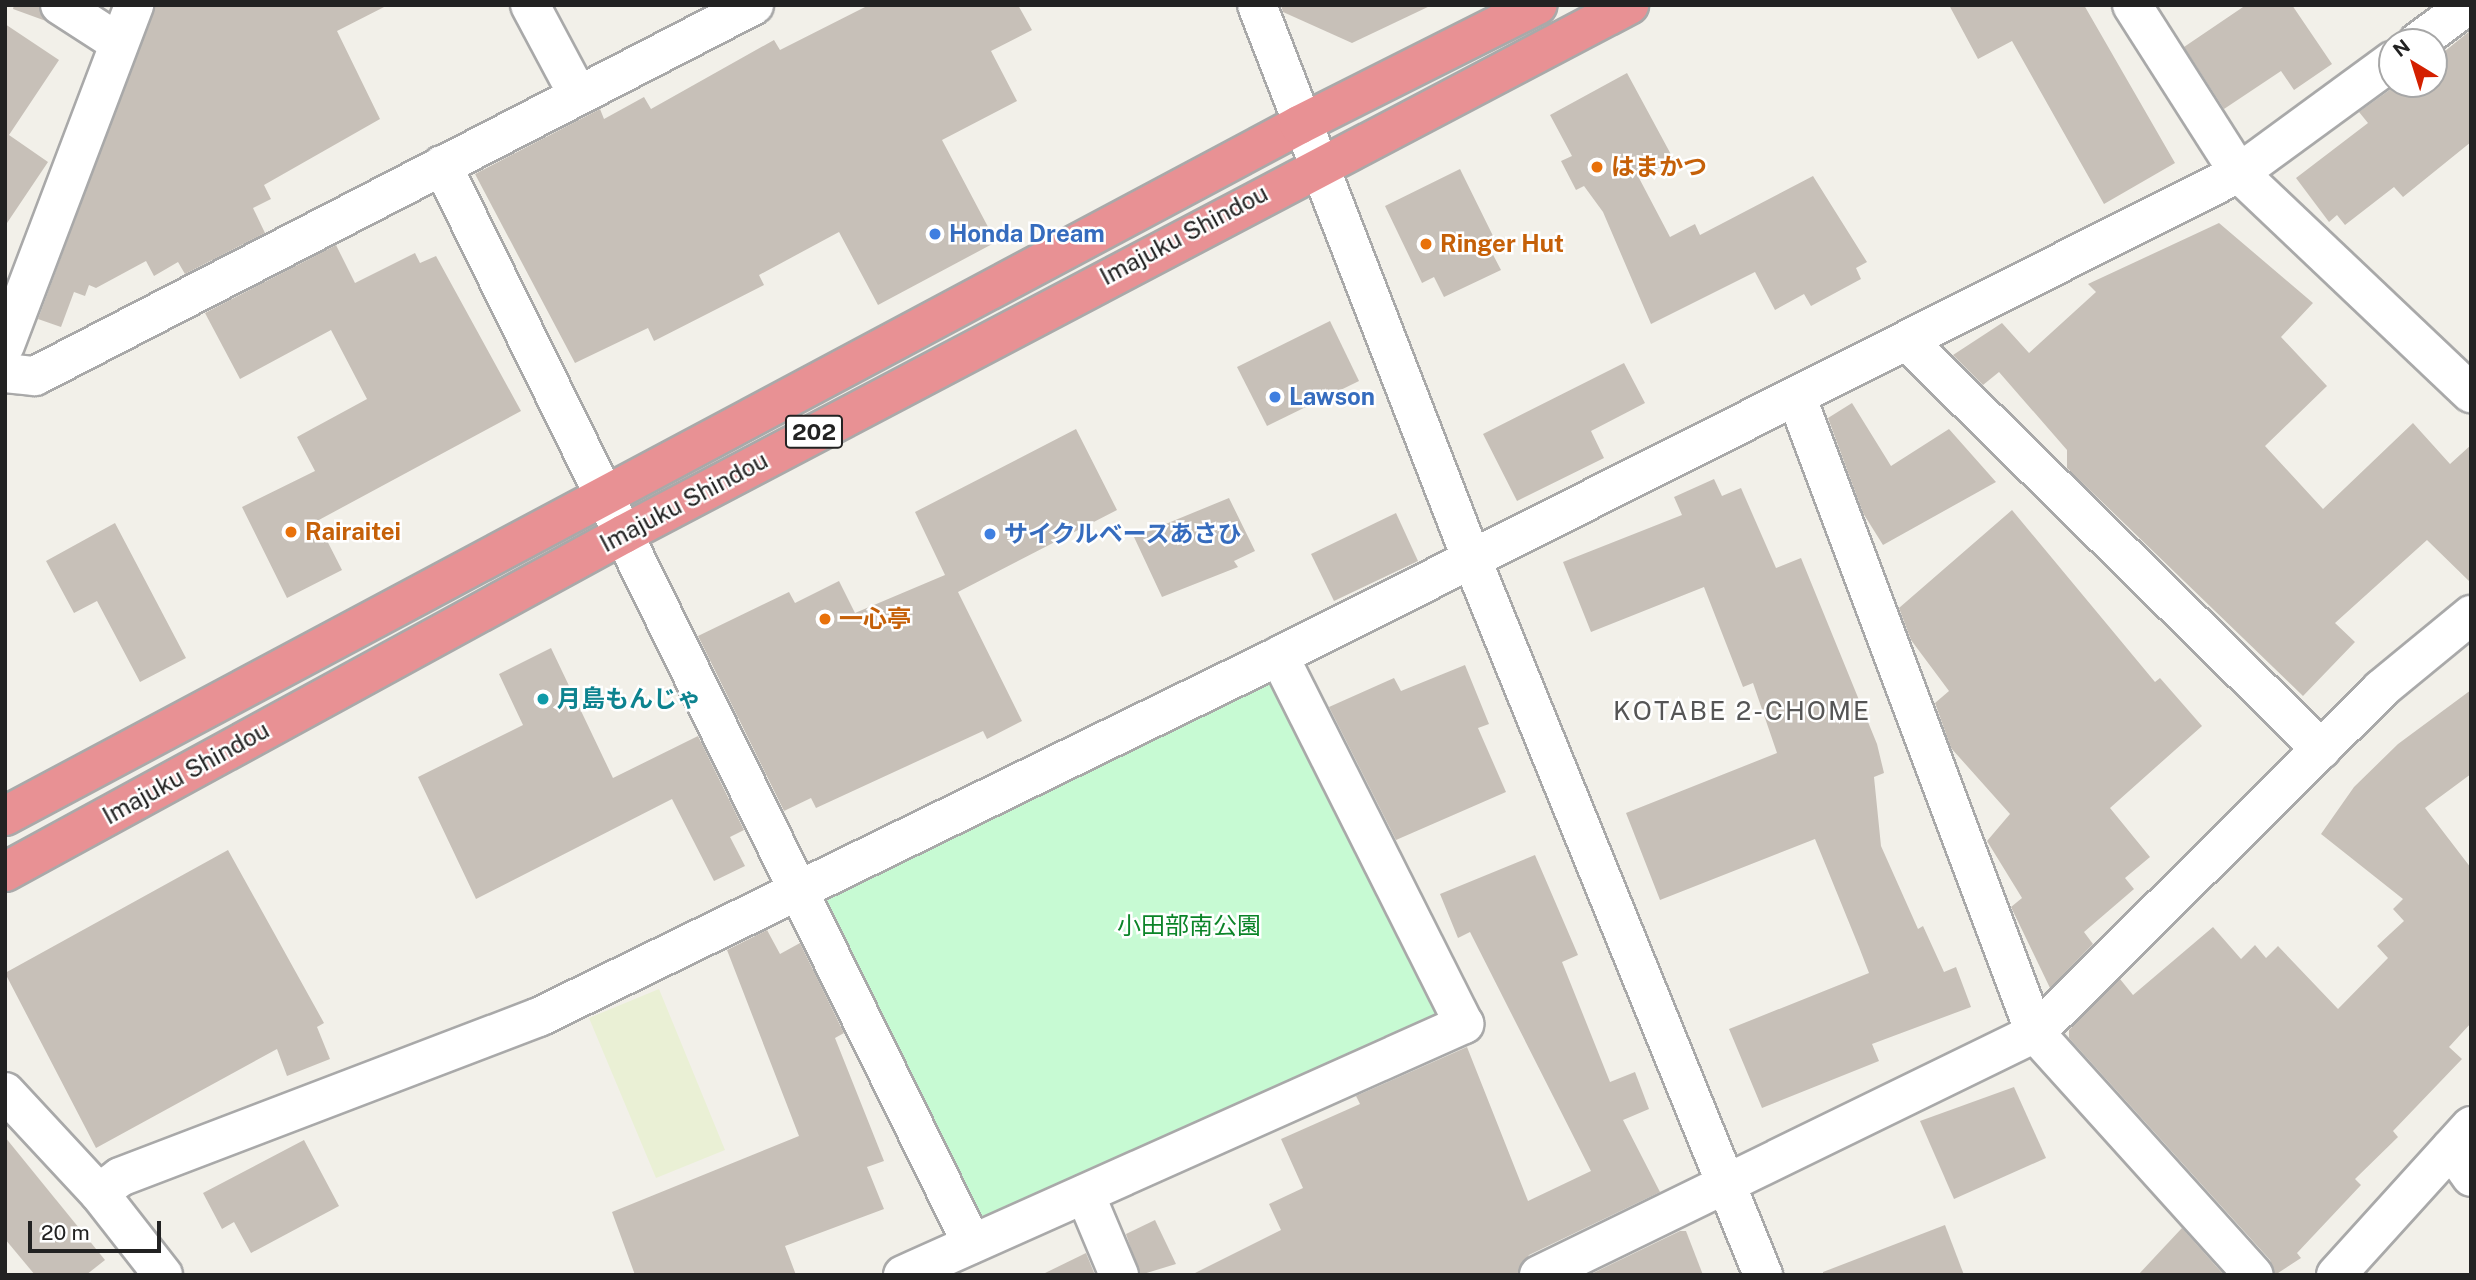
<!DOCTYPE html>
<html>
<head>
<meta charset="utf-8">
<style>
	body { margin:0 }
	#map { position:relative; width:2476px; height:1280px; overflow:hidden; background:#f2f0e9; font-family:"Public Sans","Noto Sans JP",sans-serif }
	div>[style] { position:absolute }
	.farmland>* { inset:0; background:#eaf0d5 }
	.park>* { inset:0; background:#c7fad3 }
	.building>* { inset:0; background:#c7c0b8 }
	.roads { filter:drop-shadow(2px 0 #a9a9a9) drop-shadow(-2px 0 #a9a9a9) drop-shadow(0 2px #a9a9a9) drop-shadow(0 -2px #a9a9a9) }
	.minor>* { height:38px; margin:-19px; padding:0 19px; transform-origin:19px; border-radius:19px; background:#fff }
	.highway>* { height:38px; margin:-19px; padding:0 19px; transform-origin:19px; border-radius:19px; background:#e89194 }
	.dots>* { width:19px; height:19px; translate:-50% -50%; box-sizing:border-box; border:4px solid #fff; border-radius:50% }
	span { translate:-50% -50%; white-space:nowrap; text-align:center; line-height:1.15; -webkit-text-stroke:5px #fff; paint-order:stroke }
	.shield-label span { padding:2px 5px; background:#fff; border:2px solid; border-radius:5px; -webkit-text-stroke-width:0 }
	.shield-label { font-size:23px; color:#222; font-weight:700 }
	.food-label { font-size:24px; color:#c56008; font-weight:700 }
	.left { translate:0 -50%; text-align:left }
	.shop-label { font-size:24px; color:#366cbe; font-weight:700 }
	.street-label { font-size:24px; color:#222 }
	.culture-label { font-size:24px; color:#0d838f; font-weight:700 }
	.park-label { font-size:24px; color:#0b8428 }
	.neighbourhood-label { font-size:26px; color:#555; letter-spacing:2px }
	.frame { position:absolute; inset:0; border:7px solid #222; pointer-events:none }
	.north { position:absolute; left:2378px; top:28px; width:70px; height:70px; box-sizing:border-box; background:#fff; border:2px solid #a7a7a7; border-radius:50%; rotate:322deg; font-size:19px; font-weight:700; line-height:28px; text-align:center; color:#222 }
	.north::after { content:''; display:block; margin:auto; width:24px; height:32px; background:#d42000; clip-path:polygon(50% 0,100% 100%,50% 72%,0 100%) }
	.scale { position:absolute; left:28px; top:1221px; width:133px; height:32px; box-sizing:border-box; border:4px solid #222; border-top:0; padding-left:9px; font-size:21px; line-height:24px; white-space:nowrap; color:#222; -webkit-text-stroke:5px #fff; paint-order:stroke }
</style>
</head>
<body>
<div id="map">
	<div class="farmland">
		<div style="clip-path:polygon(659px 989px,725px 1150px,656px 1178px,589px 1018px)"></div>
	</div>
	<div class="park">
		<div style="clip-path:polygon(1273px 674px,1446px 1016px,979px 1229px,822px 896px)"></div>
	</div>
	<div class="building">
		<div style="clip-path:polygon(14px 5px,38px 5px,46px 21px,13px 9px)"></div>
		<div style="clip-path:polygon(155px 5px,388px 5px,337px 31px,380px 119px,264px 185px,271px 199px,253px 208px,265px 233px,185px 274px,178px 262px,154px 276px,146px 261px,96px 288px,89px 285px,85px 296px,74px 292px,61px 327px,38px 319px)"></div>
		<div style="clip-path:polygon(869px 5px,1018px 5px,1032px 30px,991px 51px,1017px 101px,942px 140px,996px 242px,878px 305px,839px 232px,759px 275px,764px 285px,654px 341px,648px 328px,575px 363px,475px 174px,600px 109px,604px 119px,644px 97px,651px 109px,774px 40px,780px 50px)"></div>
		<div style="clip-path:polygon(1281px 5px,1432px 5px,1352px 43px,1283px 12px)"></div>
		<div style="clip-path:polygon(1949px 5px,2084px 5px,2175px 163px,2104px 204px,2012px 41px,1978px 59px)"></div>
		<div style="clip-path:polygon(2246px 5px,2292px 5px,2332px 64px,2294px 90px,2281px 71px,2224px 109px,2184px 47px)"></div>
		<div style="clip-path:polygon(5px 24px,59px 60px,9px 135px,48px 162px,5px 226px)"></div>
		<div style="clip-path:polygon(2471px 30px,2471px 142px,2403px 197px,2394px 187px,2345px 225px,2337px 215px,2329px 222px,2296px 178px,2368px 123px,2359px 112px,2398px 84px,2434px 84px,2434px 60px)"></div>
		<div style="clip-path:polygon(1627px 73px,1674px 160px,1639px 178px,1670px 237px,1695px 224px,1700px 235px,1813px 176px,1867px 262px,1856px 268px,1861px 279px,1811px 306px,1804px 294px,1775px 310px,1755px 272px,1651px 324px,1603px 212px,1584px 186px,1576px 190px,1561px 161px,1572px 156px,1550px 115px)"></div>
		<div style="clip-path:polygon(1460px 169px,1497px 244px,1489px 247px,1501px 270px,1444px 297px,1434px 277px,1422px 283px,1385px 206px)"></div>
		<div style="clip-path:polygon(2219px 223px,2313px 303px,2281px 337px,2327px 386px,2265px 446px,2323px 509px,2413px 423px,2450px 464px,2471px 445px,2471px 583px,2427px 540px,2335px 623px,2355px 642px,2303px 696px,2067px 468px,2067px 450px,1999px 372px,1983px 385px,1953px 355px,2002px 323px,2029px 353px,2096px 292px,2088px 284px)"></div>
		<div style="clip-path:polygon(336px 245px,355px 283px,415px 253px,420px 263px,436px 256px,521px 411px,317px 521px,342px 570px,287px 598px,242px 507px,315px 471px,297px 437px,367px 399px,331px 330px,240px 379px,205px 313px)"></div>
		<div style="clip-path:polygon(1330px 321px,1359px 381px,1267px 426px,1237px 367px)"></div>
		<div style="clip-path:polygon(1624px 363px,1645px 403px,1591px 431px,1604px 458px,1517px 501px,1483px 434px)"></div>
		<div style="clip-path:polygon(1852px 403px,1891px 466px,1949px 429px,1996px 482px,1883px 545px,1863px 513px,1828px 418px)"></div>
		<div style="clip-path:polygon(1076px 429px,1117px 510px,958px 592px,1022px 721px,987px 739px,983px 731px,816px 808px,811px 798px,784px 811px,698px 636px,789px 592px,795px 603px,839px 581px,855px 613px,945px 575px,915px 512px)"></div>
		<div style="clip-path:polygon(1714px 479px,1722px 496px,1741px 488px,1776px 568px,1801px 558px,1877px 744px,1884px 773px,1874px 777px,1881px 846px,1918px 929px,1923px 926px,1944px 972px,1956px 967px,1971px 1007px,1872px 1044px,1879px 1061px,1762px 1108px,1729px 1029px,1869px 973px,1859px 947px,1815px 839px,1660px 900px,1626px 813px,1777px 753px,1753px 683px,1743px 687px,1704px 587px,1591px 632px,1563px 562px,1682px 515px,1674px 497px)"></div>
		<div style="clip-path:polygon(1229px 498px,1255px 551px,1234px 561px,1238px 567px,1162px 597px,1134px 537px)"></div>
		<div style="clip-path:polygon(2012px 510px,2155px 682px,2160px 678px,2202px 726px,2110px 808px,2150px 857px,2125px 878px,2134px 889px,2084px 932px,2093px 944px,2050px 988px,2011px 907px,2022px 898px,1987px 841px,2010px 814px,1951px 748px,1935px 703px,1949px 691px,1911px 640px,1899px 608px)"></div>
		<div style="clip-path:polygon(1396px 513px,1418px 561px,1334px 601px,1311px 554px)"></div>
		<div style="clip-path:polygon(115px 523px,186px 658px,140px 682px,97px 601px,74px 613px,46px 561px)"></div>
		<div style="clip-path:polygon(551px 648px,613px 778px,698px 736px,744px 830px,730px 837px,745px 866px,714px 881px,672px 799px,476px 899px,418px 777px,523px 725px,499px 674px)"></div>
		<div style="clip-path:polygon(1465px 665px,1489px 724px,1478px 728px,1506px 792px,1396px 840px,1329px 707px,1394px 678px,1401px 691px)"></div>
		<div style="clip-path:polygon(2471px 690px,2471px 774px,2425px 808px,2471px 868px,2471px 1023px,2449px 1047px,2462px 1059px,2393px 1131px,2398px 1137px,2355px 1179px,2361px 1185px,2297px 1253px,2301px 1258px,2275px 1275px,2270px 1260px,2069px 1038px,2069px 1030px,2120px 979px,2133px 995px,2213px 927px,2241px 959px,2255px 945px,2266px 958px,2278px 946px,2338px 1009px,2388px 958px,2377px 946px,2404px 921px,2393px 909px,2403px 899px,2321px 834px,2354px 787px,2398px 744px)"></div>
		<div style="clip-path:polygon(228px 850px,324px 1023px,317px 1027px,330px 1059px,287px 1076px,277px 1049px,96px 1148px,5px 973px)"></div>
		<div style="clip-path:polygon(1535px 855px,1578px 955px,1562px 962px,1610px 1082px,1635px 1072px,1649px 1109px,1623px 1120px,1660px 1192px,1529px 1255px,1517px 1275px,1191px 1275px,1281px 1230px,1269px 1204px,1303px 1188px,1281px 1139px,1360px 1104px,1356px 1096px,1467px 1047px,1528px 1201px,1591px 1171px,1470px 932px,1458px 938px,1440px 894px)"></div>
		<div style="clip-path:polygon(767px 930px,780px 954px,800px 943px,844px 1033px,835px 1038px,884px 1161px,867px 1167px,884px 1209px,785px 1246px,796px 1275px,635px 1275px,612px 1212px,799px 1136px,727px 950px)"></div>
		<div style="clip-path:polygon(2014px 1087px,2046px 1158px,1954px 1199px,1920px 1121px)"></div>
		<div style="clip-path:polygon(5px 1137px,105px 1260px,86px 1275px,35px 1275px,5px 1239px)"></div>
		<div style="clip-path:polygon(304px 1140px,339px 1206px,251px 1253px,234px 1222px,222px 1229px,203px 1193px)"></div>
		<div style="clip-path:polygon(1155px 1220px,1176px 1264px,1140px 1275px,1126px 1234px)"></div>
		<div style="clip-path:polygon(1945px 1225px,1964px 1275px,1823px 1275px,1823px 1272px)"></div>
		<div style="clip-path:polygon(2182px 1228px,2224px 1275px,2138px 1275px)"></div>
		<div style="clip-path:polygon(1680px 1231px,1686px 1231px,1703px 1275px,1589px 1275px)"></div>
		<div style="clip-path:polygon(1086px 1253px,1095px 1275px,1041px 1275px)"></div>
	</div>
	<div class="roads">
		<div class="minor">
			<div style="left:60px;top:5px;width:70px;rotate:32.8deg"></div>
			<div style="left:530px;top:5px;width:102px;rotate:61.9deg"></div>
			<div style="left:1257px;top:5px;width:595px;rotate:68.82deg"></div>
			<div style="left:1472px;top:560px;width:772px;rotate:67.85deg"></div>
			<div style="left:2132px;top:5px;width:199px;rotate:57.5deg"></div>
			<div style="left:2239px;top:173px;width:320px;rotate:43.5deg"></div>
			<div style="left:2418px;top:42px;width:62px;rotate:-36.5deg"></div>
			<div style="left:442px;top:165px;width:1202px;rotate:63.84deg"></div>
			<div style="left:1908px;top:342px;width:580px;rotate:44.58deg"></div>
			<div style="left:5px;top:345px;width:364px;rotate:-69.2deg"></div>
			<div style="left:5px;top:373px;width:30px;rotate:6deg"></div>
			<div style="left:35px;top:376px;width:809px;rotate:-27.29deg"></div>
			<div style="left:1797px;top:398px;width:678px;rotate:69.45deg"></div>
			<div style="left:2035px;top:1033px;width:326px;rotate:47.9deg"></div>
			<div style="left:5px;top:1092px;width:138px;rotate:47.1deg"></div>
			<div style="left:99px;top:1193px;width:26px;rotate:-37deg"></div>
			<div style="left:120px;top:1177px;width:449px;rotate:-20.9deg"></div>
			<div style="left:539px;top:1017px;width:823px;rotate:-26deg"></div>
			<div style="left:1279px;top:656px;width:1075px;rotate:-26.71deg"></div>
			<div style="left:2239px;top:173px;width:190px;rotate:-36.2deg"></div>
			<div style="left:2451px;top:1148px;width:35px;rotate:55deg"></div>
			<div style="left:99px;top:1193px;width:104px;rotate:52deg"></div>
			<div style="left:1085px;top:1194px;width:88px;rotate:67.2deg"></div>
			<div style="left:903px;top:1275px;width:615px;rotate:-24.1deg"></div>
			<div style="left:1464px;top:1024px;width:412px;rotate:-116.7deg"></div>
			<div style="left:1539px;top:1275px;width:552px;rotate:-26.01deg"></div>
			<div style="left:2035px;top:1033px;width:488px;rotate:-44.8deg"></div>
			<div style="left:2381px;top:689px;width:117px;rotate:-39.4deg"></div>
			<div style="left:2336px;top:1275px;width:201px;rotate:-47.8deg"></div>
		</div>
		<div class="highway">
			<div style="left:5px;top:816px;width:1467px;rotate:-28.1deg"></div>
			<div style="left:1299px;top:125px;width:267px;rotate:-26.7deg"></div>
			<div style="left:5px;top:872px;width:705px;rotate:-28.64deg"></div>
			<div style="left:624px;top:534px;width:1136px;rotate:-27.76deg"></div>
		</div>
	</div>
	<div class="dots">
		<div style="left:1597px;top:167px;background:#e8710a"></div>
		<div style="left:935px;top:234px;background:#3f7fe0"></div>
		<div style="left:1426px;top:244px;background:#e8710a"></div>
		<div style="left:1275px;top:397px;background:#3f7fe0"></div>
		<div style="left:291px;top:532px;background:#e8710a"></div>
		<div style="left:990px;top:534px;background:#3f7fe0"></div>
		<div style="left:825px;top:619px;background:#e8710a"></div>
		<div style="left:543px;top:699px;background:#0f9aa8"></div>
	</div>
	<div class="shield-label">
		<span style="left:814px;top:432px">202</span>
	</div>
	<div class="food-label">
		<span class="left" style="left:1611px;top:167px">はまかつ</span>
		<span class="left" style="left:1440px;top:244px">Ringer Hut</span>
		<span class="left" style="left:305px;top:532px">Rairaitei</span>
		<span class="left" style="left:839px;top:619px">一心亭</span>
	</div>
	<div class="shop-label">
		<span class="left" style="left:949px;top:234px">Honda Dream</span>
		<span class="left" style="left:1289px;top:397px">Lawson</span>
		<span class="left" style="left:1004px;top:534px">サイクルベースあさひ</span>
	</div>
	<div class="street-label">
		<span style="left:1184px;top:235px;rotate:-28deg">Imajuku Shindou</span>
		<span style="left:684px;top:502px;rotate:-28deg">Imajuku Shindou</span>
		<span style="left:186px;top:773px;rotate:-29deg">Imajuku Shindou</span>
	</div>
	<div class="culture-label">
		<span class="left" style="left:557px;top:699px">月島もんじゃ</span>
	</div>
	<div class="park-label">
		<span style="left:1189px;top:926px">小田部南公園</span>
	</div>
	<div class="neighbourhood-label">
		<span style="left:1742px;top:711px">KOTABE 2-CHOME</span>
	</div>
	<div class="frame"></div>
	<div class="north">N</div>
	<div class="scale">20 m</div>
</div>
</body>
</html>
